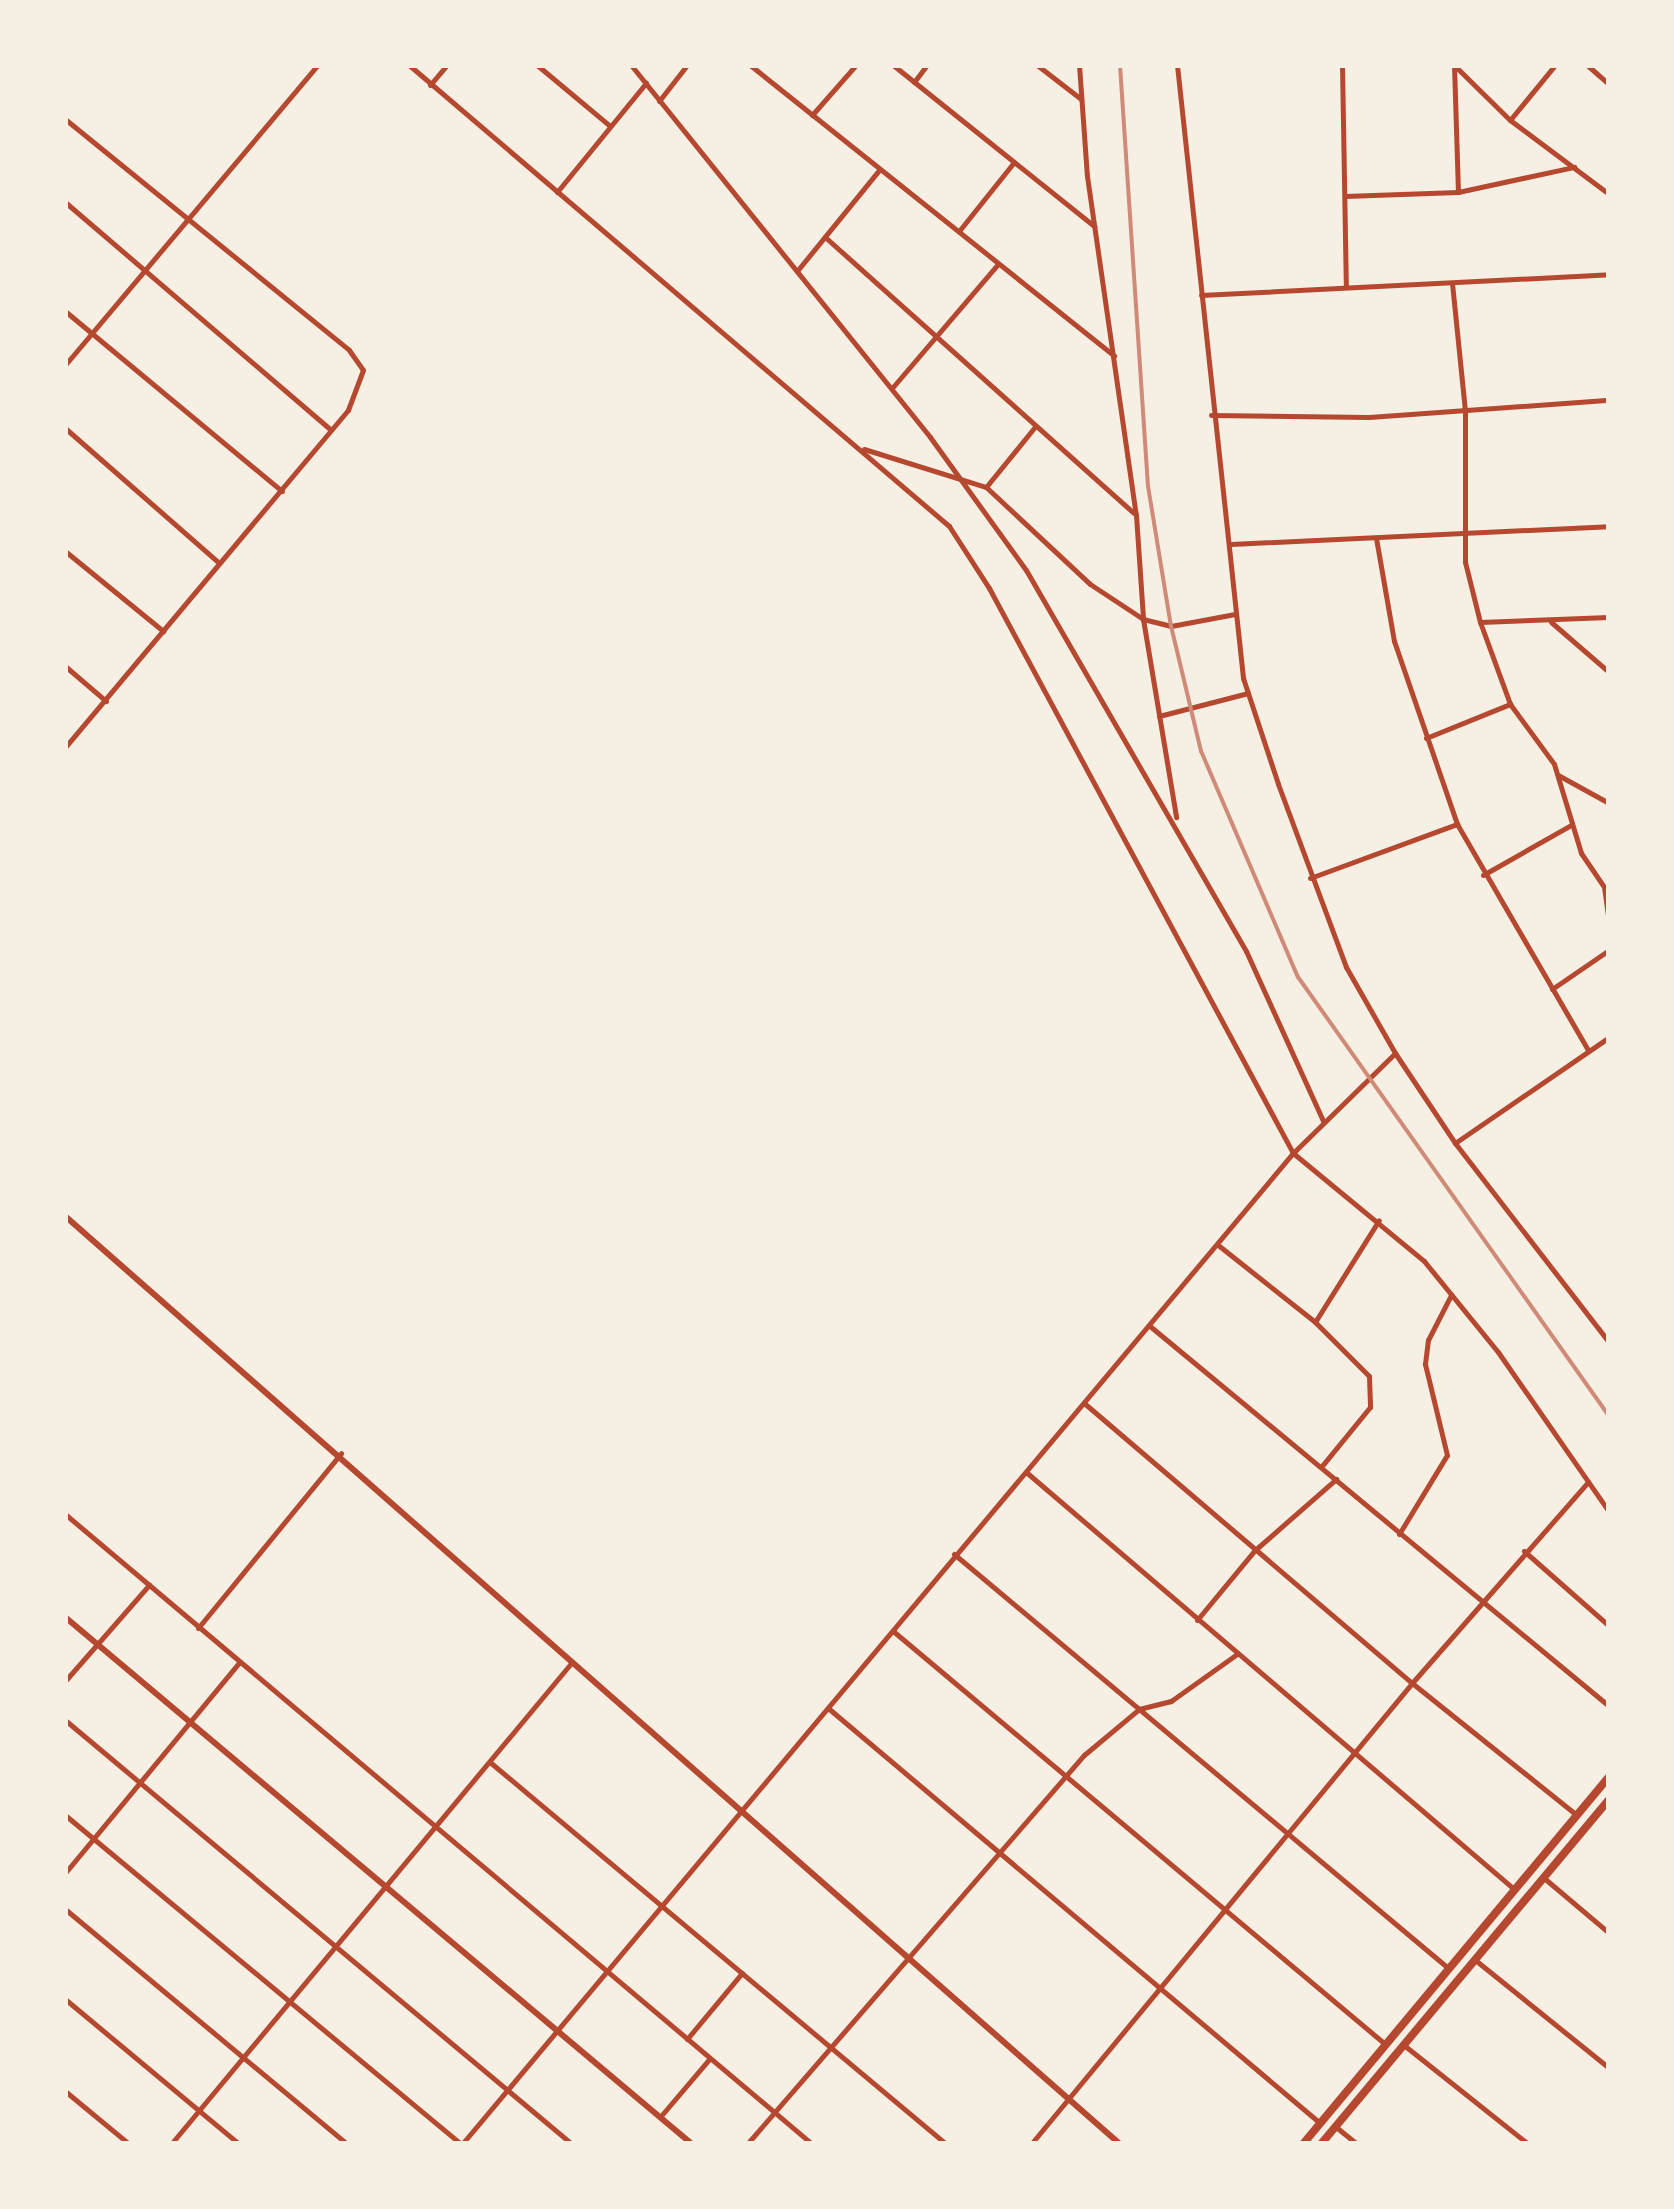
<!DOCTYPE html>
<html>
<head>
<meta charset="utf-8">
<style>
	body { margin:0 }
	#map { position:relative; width:1674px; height:2209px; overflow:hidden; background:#f6efe4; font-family:Signika,sans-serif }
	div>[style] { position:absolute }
	.minor>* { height:5px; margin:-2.5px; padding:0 2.5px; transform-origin:2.5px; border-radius:2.5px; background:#b5482f }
	.tertiary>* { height:6px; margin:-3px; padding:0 3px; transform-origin:3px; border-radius:3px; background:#b5482f }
	.primary>* { height:8px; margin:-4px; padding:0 4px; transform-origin:4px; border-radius:4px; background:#b5482f }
	.rail>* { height:4px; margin:-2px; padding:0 2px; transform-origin:2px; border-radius:2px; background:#cf8b77 }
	span { translate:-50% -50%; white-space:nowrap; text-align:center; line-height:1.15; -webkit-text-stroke:9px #f6efe4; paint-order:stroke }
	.frame { position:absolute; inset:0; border:68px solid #f6efe4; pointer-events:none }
</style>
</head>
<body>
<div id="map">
	<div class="minor">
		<div style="left:409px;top:65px;width:710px;rotate:40.49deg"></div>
		<div style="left:949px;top:526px;width:74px;rotate:57.2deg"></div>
		<div style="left:989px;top:588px;width:642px;rotate:61.72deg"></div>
		<div style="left:1293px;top:1153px;width:170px;rotate:39.5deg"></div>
		<div style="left:1424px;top:1261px;width:117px;rotate:50.9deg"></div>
		<div style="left:1498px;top:1352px;width:195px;rotate:55.2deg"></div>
		<div style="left:537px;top:65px;width:95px;rotate:39.9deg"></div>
		<div style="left:631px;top:65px;width:477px;rotate:51.2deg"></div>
		<div style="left:930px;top:437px;width:164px;rotate:54.2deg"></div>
		<div style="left:1026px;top:570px;width:440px;rotate:60deg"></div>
		<div style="left:1246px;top:951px;width:187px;rotate:65.6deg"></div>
		<div style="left:750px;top:65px;width:466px;rotate:38.6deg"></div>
		<div style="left:893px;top:65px;width:258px;rotate:38.7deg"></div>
		<div style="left:1037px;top:65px;width:56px;rotate:37.7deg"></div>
		<div style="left:1079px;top:65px;width:111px;rotate:85.9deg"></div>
		<div style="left:1087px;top:176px;width:343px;rotate:81.8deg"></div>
		<div style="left:1136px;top:515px;width:104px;rotate:86.1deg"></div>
		<div style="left:1143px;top:619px;width:201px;rotate:80.5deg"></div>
		<div style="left:1177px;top:65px;width:617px;rotate:83.85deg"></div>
		<div style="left:1243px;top:678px;width:112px;rotate:71.7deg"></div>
		<div style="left:1278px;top:784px;width:195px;rotate:69.6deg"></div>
		<div style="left:1346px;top:967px;width:99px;rotate:60.3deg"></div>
		<div style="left:1395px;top:1053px;width:108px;rotate:56.3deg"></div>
		<div style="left:1455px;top:1143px;width:252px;rotate:52.3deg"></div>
		<div style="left:1342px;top:65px;width:221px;rotate:89deg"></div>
		<div style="left:1454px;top:65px;width:78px;rotate:44.5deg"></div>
		<div style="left:1510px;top:120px;width:124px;rotate:36.8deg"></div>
		<div style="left:1454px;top:65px;width:127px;rotate:88.2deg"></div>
		<div style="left:1587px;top:65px;width:29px;rotate:41deg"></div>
		<div style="left:914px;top:82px;width:21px;rotate:-53deg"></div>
		<div style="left:430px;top:85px;width:26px;rotate:-50deg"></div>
		<div style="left:659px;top:101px;width:46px;rotate:-52.1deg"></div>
		<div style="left:812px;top:115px;width:67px;rotate:-48.7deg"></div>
		<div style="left:65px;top:119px;width:366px;rotate:39.1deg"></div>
		<div style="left:349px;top:350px;width:24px;rotate:55deg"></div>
		<div style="left:363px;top:370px;width:43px;rotate:110.6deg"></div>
		<div style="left:348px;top:410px;width:440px;rotate:130deg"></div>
		<div style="left:1510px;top:120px;width:71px;rotate:-50.7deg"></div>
		<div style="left:557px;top:192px;width:141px;rotate:-50.8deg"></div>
		<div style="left:1345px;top:196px;width:113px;rotate:-2deg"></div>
		<div style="left:1458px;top:192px;width:119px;rotate:-12.2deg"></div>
		<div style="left:65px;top:202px;width:350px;rotate:40.6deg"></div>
		<div style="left:959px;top:231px;width:88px;rotate:-51.4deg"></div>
		<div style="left:825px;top:237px;width:414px;rotate:41.8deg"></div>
		<div style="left:797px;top:271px;width:130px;rotate:-50.9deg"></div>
		<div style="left:1452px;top:283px;width:128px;rotate:84.2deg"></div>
		<div style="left:1465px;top:410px;width:152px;rotate:90deg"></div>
		<div style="left:1465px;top:562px;width:62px;rotate:76deg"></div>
		<div style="left:1480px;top:622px;width:87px;rotate:69.9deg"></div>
		<div style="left:1510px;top:704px;width:74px;rotate:53.7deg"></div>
		<div style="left:1554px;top:764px;width:93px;rotate:73.1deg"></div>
		<div style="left:1581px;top:853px;width:41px;rotate:55.9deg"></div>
		<div style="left:1604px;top:887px;width:37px;rotate:82deg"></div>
		<div style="left:1201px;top:295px;width:409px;rotate:-2.9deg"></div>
		<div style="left:65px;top:311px;width:282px;rotate:39.7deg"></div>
		<div style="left:65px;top:365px;width:392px;rotate:-49.9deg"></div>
		<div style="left:892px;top:388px;width:162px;rotate:-49.5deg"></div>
		<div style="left:1211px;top:415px;width:158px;rotate:0.7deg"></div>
		<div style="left:1369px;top:417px;width:241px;rotate:-4.1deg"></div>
		<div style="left:65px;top:428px;width:202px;rotate:41.2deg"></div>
		<div style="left:864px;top:449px;width:128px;rotate:17.3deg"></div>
		<div style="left:986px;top:487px;width:142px;rotate:43deg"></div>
		<div style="left:1090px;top:584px;width:64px;rotate:33.4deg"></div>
		<div style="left:1143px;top:619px;width:29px;rotate:14deg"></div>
		<div style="left:1171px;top:626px;width:65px;rotate:-10.6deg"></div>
		<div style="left:986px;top:487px;width:76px;rotate:-50.9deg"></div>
		<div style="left:1376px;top:538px;width:105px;rotate:80.1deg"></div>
		<div style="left:1394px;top:641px;width:194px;rotate:71deg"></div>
		<div style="left:1457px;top:824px;width:261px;rotate:59.9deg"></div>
		<div style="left:1231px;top:544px;width:378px;rotate:-2.7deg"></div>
		<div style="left:65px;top:551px;width:127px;rotate:39.2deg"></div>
		<div style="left:1480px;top:622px;width:129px;rotate:-2.2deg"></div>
		<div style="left:1551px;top:622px;width:77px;rotate:40.8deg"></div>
		<div style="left:65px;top:666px;width:54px;rotate:40.5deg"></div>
		<div style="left:1159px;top:716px;width:92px;rotate:-14.5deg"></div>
		<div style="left:1426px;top:738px;width:91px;rotate:-22deg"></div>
		<div style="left:1558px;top:775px;width:58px;rotate:28.8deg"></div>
		<div style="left:1483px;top:875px;width:101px;rotate:-29.6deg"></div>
		<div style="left:1310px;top:878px;width:157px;rotate:-20.2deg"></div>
		<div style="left:1552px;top:989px;width:69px;rotate:-34.4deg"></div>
		<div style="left:1455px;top:1143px;width:187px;rotate:-34.5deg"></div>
		<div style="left:1218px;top:1245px;width:124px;rotate:38.4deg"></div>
		<div style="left:1315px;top:1322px;width:76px;rotate:45deg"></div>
		<div style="left:1369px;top:1376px;width:31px;rotate:88deg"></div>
		<div style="left:1370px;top:1407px;width:77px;rotate:129.2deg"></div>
		<div style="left:1315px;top:1322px;width:120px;rotate:-57.9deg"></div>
		<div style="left:1151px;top:1327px;width:594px;rotate:39.61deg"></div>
		<div style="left:1084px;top:1403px;width:431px;rotate:40.5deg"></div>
		<div style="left:1412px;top:1683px;width:266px;rotate:-48.8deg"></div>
		<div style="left:1026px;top:1472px;width:642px;rotate:40.51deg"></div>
		<div style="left:65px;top:1514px;width:977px;rotate:40.14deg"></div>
		<div style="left:1399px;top:1534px;width:92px;rotate:-58.7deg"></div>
		<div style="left:1447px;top:1455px;width:94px;rotate:-103.6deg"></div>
		<div style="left:1425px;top:1364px;width:24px;rotate:-83deg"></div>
		<div style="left:1428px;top:1340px;width:51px;rotate:-62.9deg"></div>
		<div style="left:1524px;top:1551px;width:113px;rotate:41.4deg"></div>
		<div style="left:954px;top:1554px;width:645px;rotate:39.96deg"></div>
		<div style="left:1197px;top:1620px;width:91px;rotate:-50.4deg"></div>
		<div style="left:1255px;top:1550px;width:108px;rotate:-41.2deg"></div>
		<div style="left:198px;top:1628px;width:226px;rotate:-50.7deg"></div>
		<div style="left:893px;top:1631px;width:642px;rotate:40.01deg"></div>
		<div style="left:65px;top:1681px;width:128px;rotate:-48.8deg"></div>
		<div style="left:828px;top:1708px;width:644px;rotate:40.15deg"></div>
		<div style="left:65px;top:1720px;width:661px;rotate:39.91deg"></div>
		<div style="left:491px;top:1763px;width:593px;rotate:39.94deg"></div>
		<div style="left:65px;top:1815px;width:515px;rotate:39.72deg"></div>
		<div style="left:65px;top:1873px;width:273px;rotate:-50.4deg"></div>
		<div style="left:1544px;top:1878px;width:85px;rotate:40.2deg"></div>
		<div style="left:65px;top:1909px;width:367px;rotate:39.8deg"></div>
		<div style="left:1474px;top:1959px;width:174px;rotate:38.9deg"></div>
		<div style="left:65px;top:1999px;width:226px;rotate:39.8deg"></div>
		<div style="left:687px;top:2039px;width:86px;rotate:-50.2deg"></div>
		<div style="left:1405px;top:2046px;width:157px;rotate:38.5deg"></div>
		<div style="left:65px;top:2091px;width:83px;rotate:39.6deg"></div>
		<div style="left:660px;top:2117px;width:77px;rotate:-49.7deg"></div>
		<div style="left:1336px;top:2127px;width:27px;rotate:39deg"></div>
		<div style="left:171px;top:2144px;width:627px;rotate:-50.24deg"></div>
		<div style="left:462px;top:2144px;width:1293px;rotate:-50.02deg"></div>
		<div style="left:1293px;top:1153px;width:143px;rotate:-44.4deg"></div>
		<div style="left:747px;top:2144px;width:515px;rotate:-49.1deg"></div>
		<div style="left:1084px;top:1755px;width:72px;rotate:-39.9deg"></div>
		<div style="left:1139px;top:1709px;width:33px;rotate:-14deg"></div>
		<div style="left:1171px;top:1701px;width:81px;rotate:-35.5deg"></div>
		<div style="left:1031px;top:2144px;width:598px;rotate:-50.43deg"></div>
		<div style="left:1412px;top:1683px;width:211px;rotate:38.7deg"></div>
	</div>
	<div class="tertiary">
		<div style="left:65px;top:1216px;width:1405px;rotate:41.34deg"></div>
		<div style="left:65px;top:1617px;width:819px;rotate:40.05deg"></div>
	</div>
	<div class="primary">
		<div style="left:1303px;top:2144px;width:478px;rotate:-50.2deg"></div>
		<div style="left:1321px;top:2144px;width:449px;rotate:-50.1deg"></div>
	</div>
	<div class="rail">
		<div style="left:1120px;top:65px;width:422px;rotate:86.2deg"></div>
		<div style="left:1148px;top:486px;width:142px;rotate:80.7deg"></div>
		<div style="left:1171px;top:626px;width:129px;rotate:76.5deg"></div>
		<div style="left:1201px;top:751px;width:246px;rotate:66.8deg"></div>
		<div style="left:1298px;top:977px;width:538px;rotate:54.69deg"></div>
	</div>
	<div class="frame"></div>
</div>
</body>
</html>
